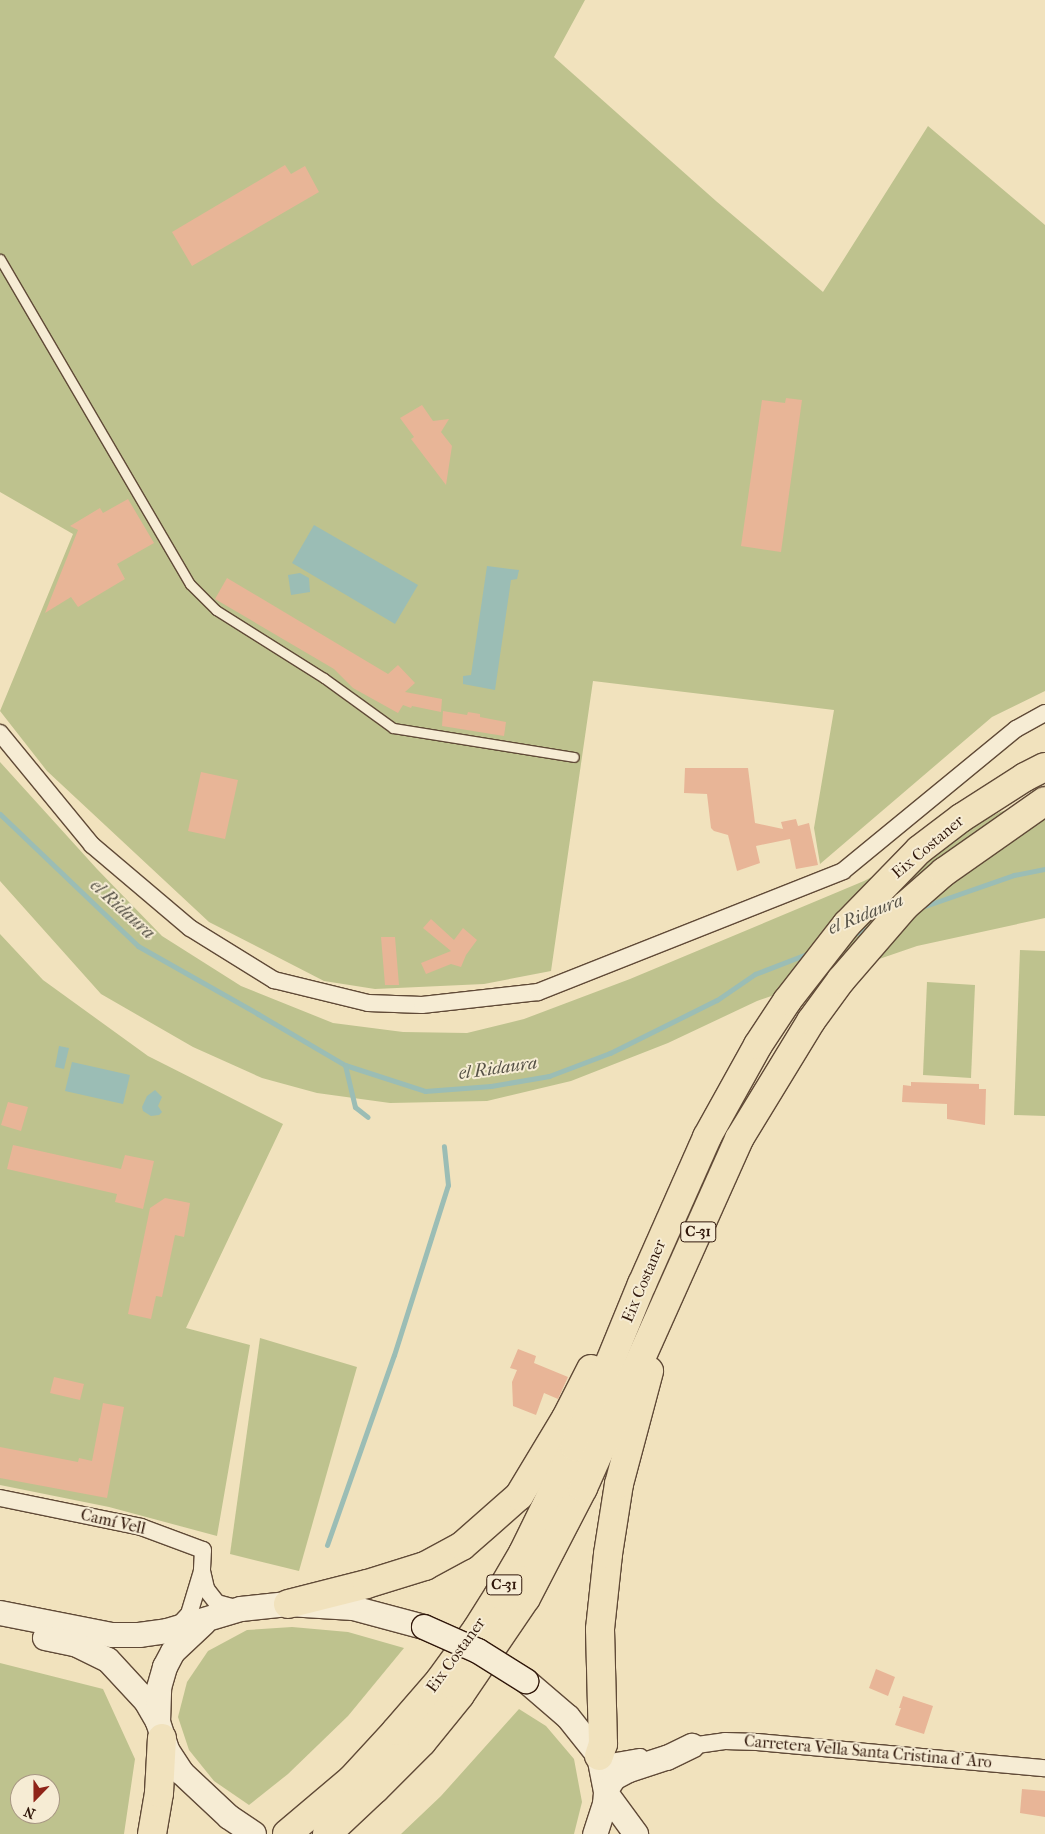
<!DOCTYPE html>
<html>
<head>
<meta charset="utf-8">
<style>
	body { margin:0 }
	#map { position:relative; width:1045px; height:1834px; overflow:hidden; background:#f1e2bd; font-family:"IM FELL French Canon",serif }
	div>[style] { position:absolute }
	.green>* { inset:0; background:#bec28e }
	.water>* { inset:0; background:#9bbdb5 }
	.stream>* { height:5px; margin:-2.5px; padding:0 2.5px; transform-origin:2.5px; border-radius:2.5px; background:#9bbdb5 }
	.building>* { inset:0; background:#e8b597 }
	.roads { filter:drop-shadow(1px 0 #604a37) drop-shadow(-1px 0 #604a37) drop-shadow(0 1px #604a37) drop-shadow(0 -1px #604a37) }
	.lane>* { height:9px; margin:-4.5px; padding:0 4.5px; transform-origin:4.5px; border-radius:4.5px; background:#f6ecd4 }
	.street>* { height:16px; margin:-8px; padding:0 8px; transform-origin:8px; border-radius:8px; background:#f6ecd4 }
	.secondary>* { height:24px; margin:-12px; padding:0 12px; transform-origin:12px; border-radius:12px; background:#f6ecd4 }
	.highway>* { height:28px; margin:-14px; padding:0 14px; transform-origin:14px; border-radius:14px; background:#f1e2bd }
	.bridges { filter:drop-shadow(1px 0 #30170a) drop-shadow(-1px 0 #30170a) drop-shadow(0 1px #30170a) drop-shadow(0 -1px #30170a) }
	.secondary-bridge>* { height:24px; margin:-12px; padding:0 12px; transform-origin:12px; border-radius:12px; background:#f6ecd4 }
	span { translate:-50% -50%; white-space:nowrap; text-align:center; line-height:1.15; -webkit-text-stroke:4px #f6ecd4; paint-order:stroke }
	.shield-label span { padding:1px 4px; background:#f6ecd4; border:1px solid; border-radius:4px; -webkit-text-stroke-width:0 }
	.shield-label { font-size:15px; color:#30170a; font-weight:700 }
	.street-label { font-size:16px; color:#30170a }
	.water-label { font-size:18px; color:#555146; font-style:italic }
	.north { position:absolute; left:10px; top:1774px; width:50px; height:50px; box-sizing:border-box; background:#f6ecd4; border:1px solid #a79783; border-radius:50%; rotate:202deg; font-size:14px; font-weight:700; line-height:20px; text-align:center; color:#30170a }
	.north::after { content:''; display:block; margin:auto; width:18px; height:22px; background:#8f2418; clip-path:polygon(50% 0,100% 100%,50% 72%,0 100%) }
</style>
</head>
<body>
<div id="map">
	<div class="green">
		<div style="clip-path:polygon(0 0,585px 0,554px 57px,716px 201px,823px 292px,928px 126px,1045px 225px,1045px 691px,992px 717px,820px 864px,814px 828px,834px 710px,593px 681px,551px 971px,484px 984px,375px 989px,324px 981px,209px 922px,47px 771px,0 711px,73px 534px,0 492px)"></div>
		<div style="clip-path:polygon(0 762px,97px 869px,162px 936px,241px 986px,333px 1023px,403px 1032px,467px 1033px,524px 1019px,630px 979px,864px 881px,1000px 812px,1045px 799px,1045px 918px,917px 946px,757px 1001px,668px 1043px,571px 1081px,487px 1101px,390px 1103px,317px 1093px,262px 1078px,193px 1047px,101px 994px,0 881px)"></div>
		<div style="clip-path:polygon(0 934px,43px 980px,148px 1056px,283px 1124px,186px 1328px,250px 1345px,217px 1536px,109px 1507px,0 1485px)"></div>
		<div style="clip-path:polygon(1020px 950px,1045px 951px,1045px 1116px,1014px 1115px)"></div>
		<div style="clip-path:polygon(927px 982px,975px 985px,971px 1078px,923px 1075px)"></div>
		<div style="clip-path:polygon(260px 1338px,357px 1367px,299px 1571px,230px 1554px)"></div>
		<div style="clip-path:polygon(292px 1627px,348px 1632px,404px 1648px,348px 1716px,288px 1774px,249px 1805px,214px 1781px,189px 1750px,178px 1717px,187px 1682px,208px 1651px,247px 1630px)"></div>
		<div style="clip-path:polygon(evenodd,0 1663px,103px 1689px,135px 1759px,124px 1834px,0 1834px,0 1663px,20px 1784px,50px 1784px,50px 1814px,20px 1814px,20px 1784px)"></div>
		<div style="clip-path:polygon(519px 1709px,546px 1726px,574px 1759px,582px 1802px,574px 1834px,401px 1834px,441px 1796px)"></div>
	</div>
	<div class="water">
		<div style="clip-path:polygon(314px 525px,418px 585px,395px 624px,292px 563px)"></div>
		<div style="clip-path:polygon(487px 566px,519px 570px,517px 579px,511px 580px,495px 690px,463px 684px,463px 676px,471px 675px)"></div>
		<div style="clip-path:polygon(300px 573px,309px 578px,310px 592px,291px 595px,288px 575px)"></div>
		<div style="clip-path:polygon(59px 1046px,69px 1048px,64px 1069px,55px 1067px)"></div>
		<div style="clip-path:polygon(72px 1062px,130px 1075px,123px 1104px,65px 1091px)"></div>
		<div style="clip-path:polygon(155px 1090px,162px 1097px,158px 1106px,162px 1112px,159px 1115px,151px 1116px,143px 1111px,142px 1107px,147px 1096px)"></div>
	</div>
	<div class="stream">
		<div style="left:0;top:814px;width:191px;rotate:43.7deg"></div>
		<div style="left:138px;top:946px;width:138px;rotate:29.5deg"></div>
		<div style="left:258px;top:1014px;width:101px;rotate:30.4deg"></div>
		<div style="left:345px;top:1065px;width:84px;rotate:18deg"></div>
		<div style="left:425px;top:1091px;width:66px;rotate:-4.3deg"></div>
		<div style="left:491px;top:1086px;width:59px;rotate:-9.8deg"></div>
		<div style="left:549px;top:1076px;width:65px;rotate:-20.7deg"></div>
		<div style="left:610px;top:1053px;width:119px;rotate:-26.4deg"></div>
		<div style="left:717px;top:1000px;width:46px;rotate:-34.4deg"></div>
		<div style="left:755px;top:974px;width:61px;rotate:-21.1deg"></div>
		<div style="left:922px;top:907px;width:97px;rotate:-19.2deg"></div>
		<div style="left:1014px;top:875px;width:32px;rotate:-11deg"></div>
		<div style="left:852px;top:935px;width:22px;rotate:-22deg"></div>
		<div style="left:345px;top:1065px;width:43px;rotate:76.6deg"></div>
		<div style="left:355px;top:1107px;width:16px;rotate:38deg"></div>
		<div style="left:327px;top:1545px;width:201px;rotate:-70.6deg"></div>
		<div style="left:394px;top:1355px;width:178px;rotate:-72.4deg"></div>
		<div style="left:448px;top:1185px;width:39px;rotate:-96deg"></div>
	</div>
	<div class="building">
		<div style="clip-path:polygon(285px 165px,291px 174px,305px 166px,319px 192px,192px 266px,172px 232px)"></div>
		<div style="clip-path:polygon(786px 398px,802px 400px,781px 552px,741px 546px,762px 400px,785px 403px)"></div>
		<div style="clip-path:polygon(422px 405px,433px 421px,449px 419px,441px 432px,452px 446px,446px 485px,411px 439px,414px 437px,400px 418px)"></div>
		<div style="clip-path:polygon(128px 499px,154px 543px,117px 564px,125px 579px,78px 607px,71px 597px,45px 613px,78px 530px,70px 526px,100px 508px,103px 513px)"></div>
		<div style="clip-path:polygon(227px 578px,388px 674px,398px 665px,415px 683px,405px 692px,442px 699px,441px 712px,412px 706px,411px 708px,403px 705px,398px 713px,353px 688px,334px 669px,215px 599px)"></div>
		<div style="clip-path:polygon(443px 711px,467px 715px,468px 712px,480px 714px,480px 717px,506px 722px,504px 736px,442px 726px)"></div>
		<div style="clip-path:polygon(685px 768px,748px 768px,755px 823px,783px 829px,781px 822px,796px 819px,798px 826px,809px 823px,818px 865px,796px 869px,790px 839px,756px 846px,760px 863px,737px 871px,728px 835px,714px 831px,711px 828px,707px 794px,684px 793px)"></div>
		<div style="clip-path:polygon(201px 772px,238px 780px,225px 839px,188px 831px)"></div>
		<div style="clip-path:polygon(431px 919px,454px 940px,463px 928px,477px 940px,466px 955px,461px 967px,451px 964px,426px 974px,421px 963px,451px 951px,423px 928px)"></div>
		<div style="clip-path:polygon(381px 937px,395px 937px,399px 985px,385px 985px)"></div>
		<div style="clip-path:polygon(911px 1082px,979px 1084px,979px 1089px,986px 1089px,985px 1125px,947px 1119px,947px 1104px,902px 1102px,903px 1085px,911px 1086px)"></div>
		<div style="clip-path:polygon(8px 1102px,28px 1107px,21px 1131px,1px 1125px)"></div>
		<div style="clip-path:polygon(13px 1145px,121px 1169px,125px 1155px,154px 1161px,143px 1209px,115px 1202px,117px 1194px,7px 1169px)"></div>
		<div style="clip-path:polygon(165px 1198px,190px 1203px,184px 1237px,175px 1235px,162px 1297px,156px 1296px,151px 1319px,128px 1314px,150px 1208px)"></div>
		<div style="clip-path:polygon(518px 1349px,536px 1356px,534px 1363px,568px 1377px,558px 1399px,544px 1393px,536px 1415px,513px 1406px,512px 1382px,517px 1370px,510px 1368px)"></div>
		<div style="clip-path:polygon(54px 1377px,84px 1384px,80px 1400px,50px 1393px)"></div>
		<div style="clip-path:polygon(103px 1403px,124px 1407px,107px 1498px,0 1478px,0 1447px,78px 1462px,79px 1458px,92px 1461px)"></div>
		<div style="clip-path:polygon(876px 1669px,895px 1677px,888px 1696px,869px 1688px)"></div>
		<div style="clip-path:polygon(903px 1696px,933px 1706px,924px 1734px,895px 1725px,901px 1708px,899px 1708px)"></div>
		<div style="clip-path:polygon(1022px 1789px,1045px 1791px,1045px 1817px,1020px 1813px)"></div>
	</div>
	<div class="roads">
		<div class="lane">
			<div style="left:0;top:259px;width:376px;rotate:59.7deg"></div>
			<div style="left:190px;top:584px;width:37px;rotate:45deg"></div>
			<div style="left:216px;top:610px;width:128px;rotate:32.2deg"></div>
			<div style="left:324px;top:678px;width:85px;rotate:35.9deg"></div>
			<div style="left:393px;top:728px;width:183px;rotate:9.1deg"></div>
		</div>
		<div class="street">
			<div style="left:0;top:733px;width:145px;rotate:50.6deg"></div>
			<div style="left:92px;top:845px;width:128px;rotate:40.3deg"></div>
			<div style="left:190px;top:928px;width:99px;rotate:31.8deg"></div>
			<div style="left:274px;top:980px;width:97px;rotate:13.7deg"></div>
			<div style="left:368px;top:1003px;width:54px;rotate:2.1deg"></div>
			<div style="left:422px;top:1005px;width:117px;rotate:-6.4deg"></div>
			<div style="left:538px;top:992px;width:328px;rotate:-21.6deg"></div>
			<div style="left:843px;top:871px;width:224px;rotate:-39.4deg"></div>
			<div style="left:1016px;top:729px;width:33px;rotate:-29deg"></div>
			<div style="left:0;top:1498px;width:144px;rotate:11.6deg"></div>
			<div style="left:141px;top:1527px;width:66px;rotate:20.4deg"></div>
			<div style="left:203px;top:1550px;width:21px;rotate:93deg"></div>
			<div style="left:202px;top:1571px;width:45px;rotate:106.8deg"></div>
			<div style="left:189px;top:1614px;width:19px;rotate:133deg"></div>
			<div style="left:202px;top:1571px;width:18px;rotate:77deg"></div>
			<div style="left:206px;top:1589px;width:18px;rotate:52deg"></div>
			<div style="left:217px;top:1603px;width:23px;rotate:15deg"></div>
			<div style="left:683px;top:1747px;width:42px;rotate:-8.1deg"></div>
			<div style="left:725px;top:1741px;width:32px;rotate:2deg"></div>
			<div style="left:757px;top:1742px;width:289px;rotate:5.2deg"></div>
			<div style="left:600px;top:1764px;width:41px;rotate:-9.9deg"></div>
		</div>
		<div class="secondary">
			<div style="left:0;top:1613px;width:114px;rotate:11.1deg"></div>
			<div style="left:112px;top:1635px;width:27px"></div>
			<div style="left:139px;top:1635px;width:28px;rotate:-8deg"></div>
			<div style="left:167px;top:1631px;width:77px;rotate:-16.6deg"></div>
			<div style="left:241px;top:1609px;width:47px;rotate:-6.1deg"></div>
			<div style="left:288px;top:1604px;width:65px;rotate:3.5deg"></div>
			<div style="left:353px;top:1608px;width:73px;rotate:15deg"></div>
			<div style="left:45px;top:1638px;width:33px;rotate:12deg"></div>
			<div style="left:77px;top:1645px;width:34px;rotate:26deg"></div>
			<div style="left:108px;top:1660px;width:56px;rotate:47.2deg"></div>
			<div style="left:146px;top:1701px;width:24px;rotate:60deg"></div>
			<div style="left:158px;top:1722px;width:29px;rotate:72deg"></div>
			<div style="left:167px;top:1750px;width:27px;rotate:57deg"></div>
			<div style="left:182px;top:1773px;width:64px;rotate:43.1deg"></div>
			<div style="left:229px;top:1817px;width:30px;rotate:34deg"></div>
			<div style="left:526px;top:1681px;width:55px;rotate:40.6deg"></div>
			<div style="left:568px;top:1717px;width:50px;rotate:51.5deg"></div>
			<div style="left:599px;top:1756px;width:38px;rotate:79deg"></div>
			<div style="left:606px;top:1793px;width:11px;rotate:95deg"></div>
			<div style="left:605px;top:1804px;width:32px;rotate:108deg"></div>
			<div style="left:158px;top:1722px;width:34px;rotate:-88deg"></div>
			<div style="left:159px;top:1688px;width:22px;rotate:-74deg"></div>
			<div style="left:165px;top:1667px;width:17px;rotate:-62deg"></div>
			<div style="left:173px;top:1652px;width:42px;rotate:-43.1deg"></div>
			<div style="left:606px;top:1790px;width:14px;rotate:-56deg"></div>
			<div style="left:614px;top:1778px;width:17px;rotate:-28deg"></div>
			<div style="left:629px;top:1770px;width:40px;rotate:-18deg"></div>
			<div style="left:667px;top:1758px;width:28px;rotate:-26deg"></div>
			<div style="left:606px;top:1793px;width:51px;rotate:53.8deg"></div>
		</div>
		<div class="highway">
			<div style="left:288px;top:1604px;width:81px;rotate:-14.2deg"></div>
			<div style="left:367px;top:1584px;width:61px;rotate:-17.2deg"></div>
			<div style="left:425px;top:1566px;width:42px;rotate:-28.4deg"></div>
			<div style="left:462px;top:1546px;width:76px;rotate:-41.3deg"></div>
			<div style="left:519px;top:1496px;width:91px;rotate:-58.9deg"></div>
			<div style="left:566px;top:1418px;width:55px;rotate:-63deg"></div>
			<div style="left:599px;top:1756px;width:13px;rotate:-72deg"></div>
			<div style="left:603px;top:1744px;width:115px;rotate:-91.5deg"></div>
			<div style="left:600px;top:1629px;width:75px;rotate:-83.9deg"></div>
			<div style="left:608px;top:1554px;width:71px;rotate:-81.1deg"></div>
			<div style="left:619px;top:1484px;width:117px;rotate:-75.1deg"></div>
			<div style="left:152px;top:1834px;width:42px;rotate:-80.3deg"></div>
			<div style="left:159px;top:1793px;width:55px;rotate:-86.9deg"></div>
			<div style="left:287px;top:1834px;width:84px;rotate:-40.2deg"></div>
			<div style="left:351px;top:1780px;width:67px;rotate:-47.4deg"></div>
			<div style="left:396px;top:1731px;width:67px;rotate:-49.2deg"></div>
			<div style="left:440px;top:1680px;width:63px;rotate:-54deg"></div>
			<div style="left:477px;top:1629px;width:41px;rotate:-57.8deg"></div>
			<div style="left:499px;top:1594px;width:48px;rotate:-59.7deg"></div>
			<div style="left:523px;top:1553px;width:118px;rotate:-63.9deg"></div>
			<div style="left:575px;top:1447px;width:176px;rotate:-67.7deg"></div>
			<div style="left:642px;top:1284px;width:161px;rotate:-66.1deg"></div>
			<div style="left:707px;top:1137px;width:105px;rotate:-61deg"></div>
			<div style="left:758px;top:1045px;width:53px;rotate:-56.6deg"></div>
			<div style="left:787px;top:1001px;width:98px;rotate:-52.1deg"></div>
			<div style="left:847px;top:924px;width:103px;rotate:-45.8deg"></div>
			<div style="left:919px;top:850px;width:53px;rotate:-37.3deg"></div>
			<div style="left:961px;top:818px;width:76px;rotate:-32.6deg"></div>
			<div style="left:1025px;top:777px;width:22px;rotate:-27deg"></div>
			<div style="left:327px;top:1834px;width:66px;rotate:-43.2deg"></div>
			<div style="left:375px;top:1789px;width:66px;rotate:-45deg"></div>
			<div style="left:422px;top:1742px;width:60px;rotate:-51deg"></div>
			<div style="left:460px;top:1695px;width:117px;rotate:-55.8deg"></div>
			<div style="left:526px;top:1598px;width:124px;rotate:-62.6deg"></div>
			<div style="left:583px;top:1488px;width:382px;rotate:-65.9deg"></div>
			<div style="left:739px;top:1139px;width:138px;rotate:-58.6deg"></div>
			<div style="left:811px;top:1021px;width:51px;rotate:-53.8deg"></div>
			<div style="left:841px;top:980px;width:98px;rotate:-49.1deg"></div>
			<div style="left:905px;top:906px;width:52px;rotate:-41.1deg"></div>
			<div style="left:944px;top:872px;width:123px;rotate:-35.1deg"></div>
		</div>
	</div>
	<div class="bridges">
		<div class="secondary-bridge">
			<div style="left:424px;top:1627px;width:59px;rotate:24deg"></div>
			<div style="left:478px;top:1651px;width:57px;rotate:32deg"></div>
		</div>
	</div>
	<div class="shield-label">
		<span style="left:698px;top:1232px">C-31</span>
		<span style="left:504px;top:1585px">C-31</span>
	</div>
	<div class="street-label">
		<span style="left:928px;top:847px;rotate:-40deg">Eix Costaner</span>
		<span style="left:644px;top:1281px;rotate:-67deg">Eix Costaner</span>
		<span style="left:113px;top:1522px;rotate:13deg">Camí Vell</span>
		<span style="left:456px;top:1655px;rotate:-54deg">Eix Costaner</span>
		<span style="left:868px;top:1752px;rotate:5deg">Carretera Vella Santa Cristina d' Aro</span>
	</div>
	<div class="water-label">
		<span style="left:122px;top:910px;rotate:42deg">el Ridaura</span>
		<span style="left:866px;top:915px;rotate:-22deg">el Ridaura</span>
		<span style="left:498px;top:1069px;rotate:-8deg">el Ridaura</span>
	</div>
	<div class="north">N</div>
</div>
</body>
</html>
